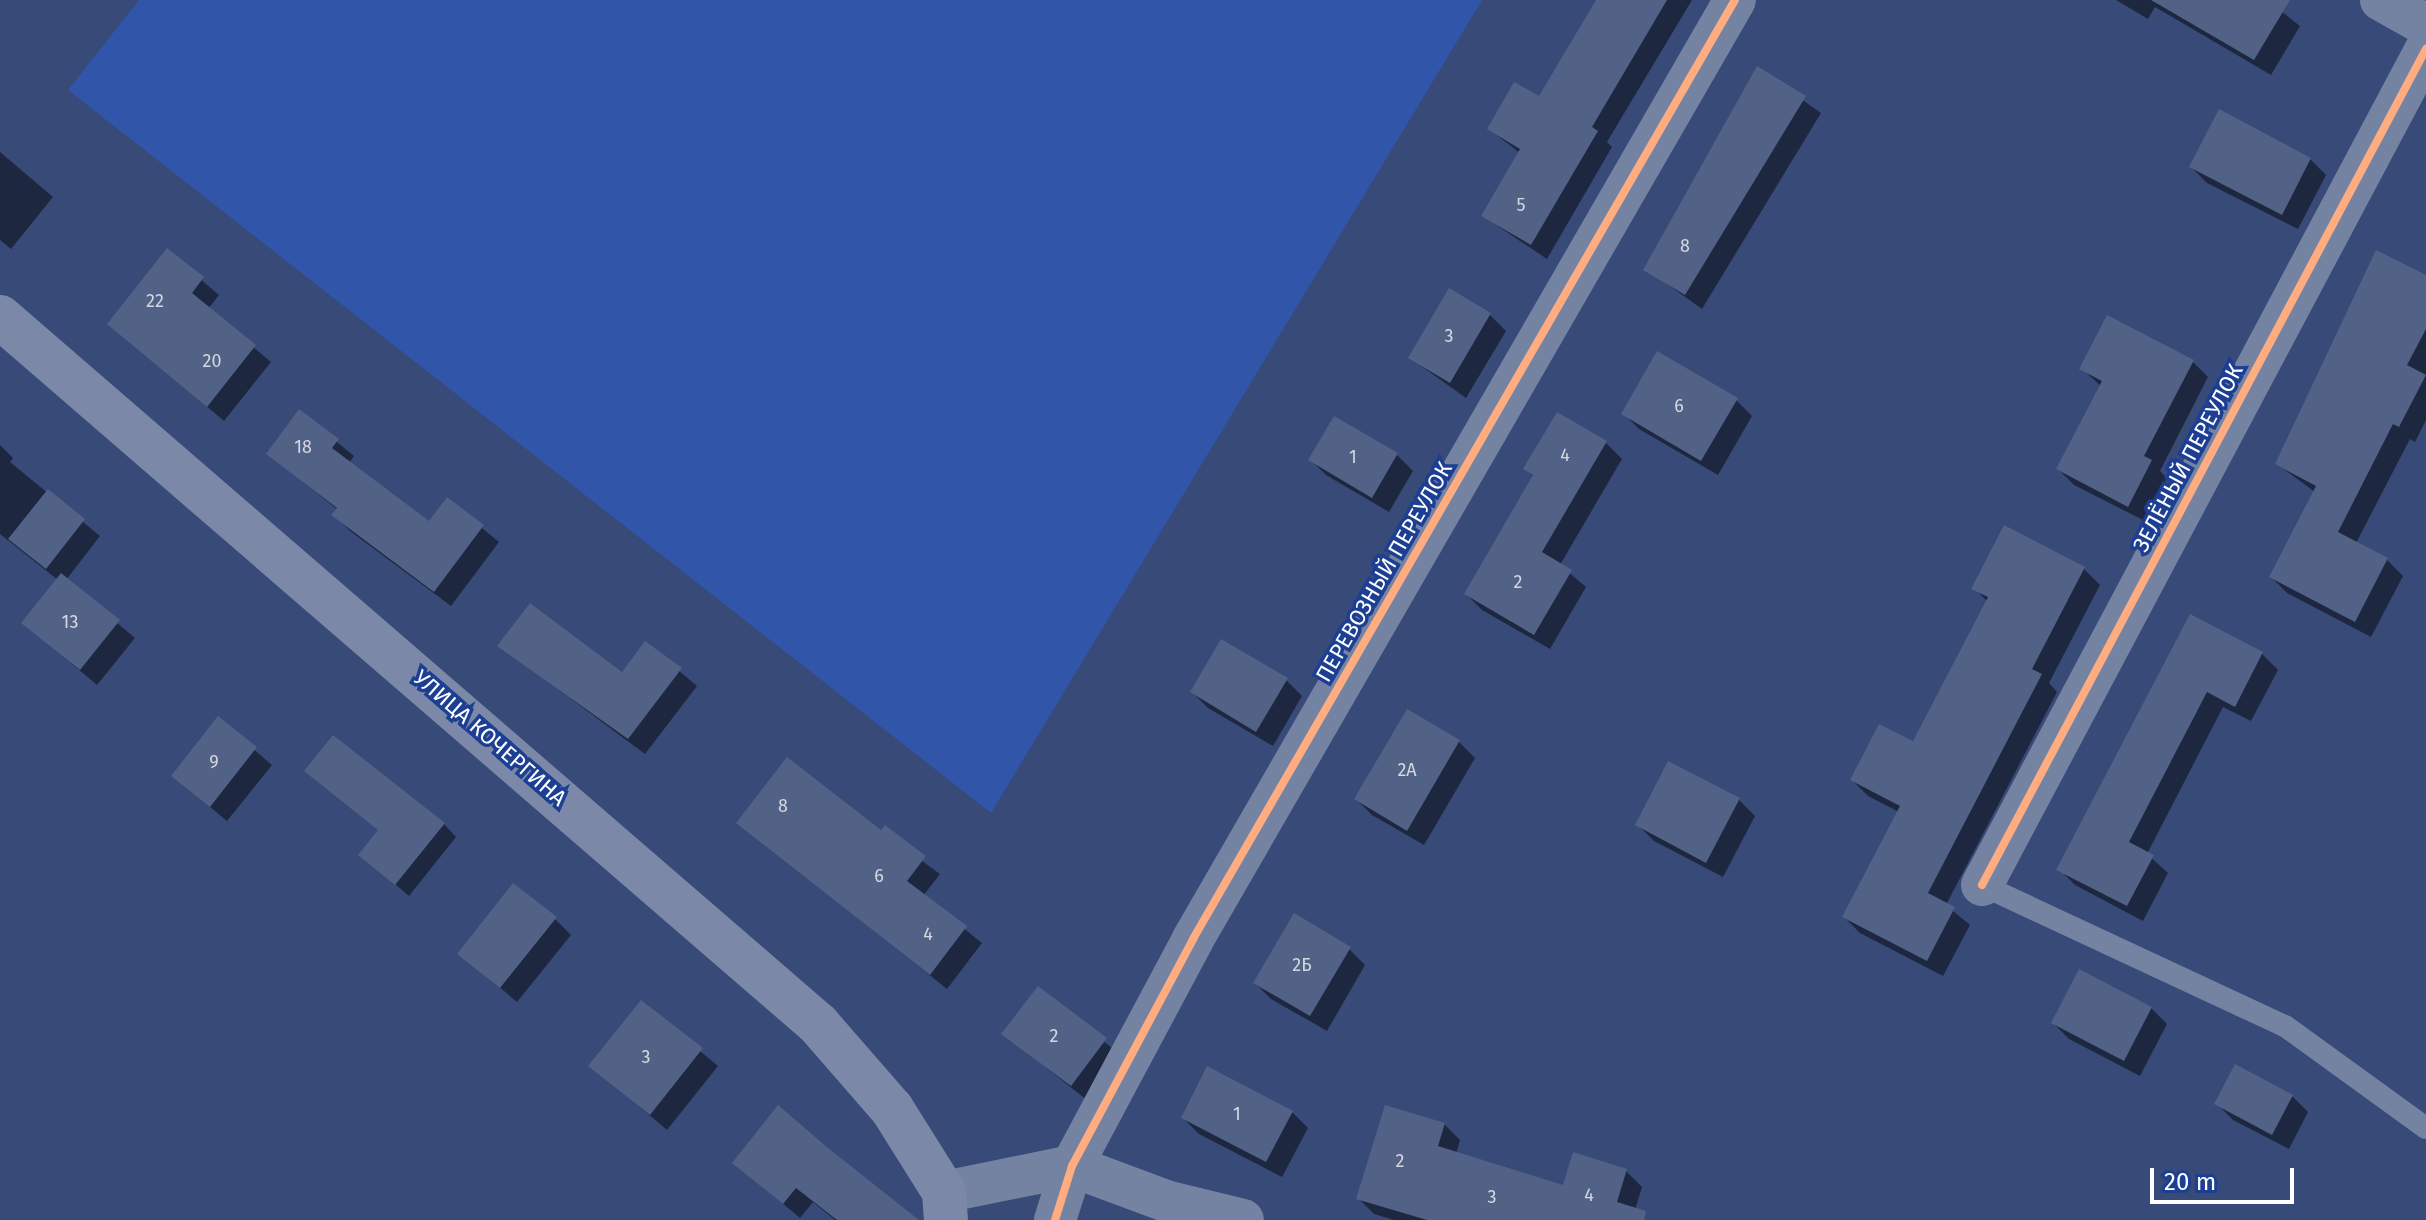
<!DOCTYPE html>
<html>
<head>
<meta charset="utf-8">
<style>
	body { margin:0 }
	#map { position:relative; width:2426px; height:1220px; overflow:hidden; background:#384a78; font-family:"Fira Sans",sans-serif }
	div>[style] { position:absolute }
	.green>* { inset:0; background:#3155a8 }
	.shadow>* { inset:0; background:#0007 }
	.building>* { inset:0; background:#526186 }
	.lane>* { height:22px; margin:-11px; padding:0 11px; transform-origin:11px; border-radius:11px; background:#7583a3 }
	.street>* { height:42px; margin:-21px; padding:0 21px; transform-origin:21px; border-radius:21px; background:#7583a3 }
	.secondary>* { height:44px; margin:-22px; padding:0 22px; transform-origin:22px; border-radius:22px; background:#7c88a7 }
	.cycleway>* { height:8px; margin:-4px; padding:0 4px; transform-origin:4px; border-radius:4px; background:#ffac80 }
	span { translate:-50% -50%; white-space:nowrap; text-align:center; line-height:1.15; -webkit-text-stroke:7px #1d3f93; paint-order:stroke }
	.number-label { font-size:18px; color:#d4d8e1 }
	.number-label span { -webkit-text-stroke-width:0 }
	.street-label { font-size:22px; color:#fff }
	.scale { position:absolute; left:2150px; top:1168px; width:144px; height:36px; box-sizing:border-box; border:4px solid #fff; border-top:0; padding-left:10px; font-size:24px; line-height:28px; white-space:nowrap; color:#fff; -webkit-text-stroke:6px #1d3f93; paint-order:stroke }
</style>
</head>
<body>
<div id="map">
	<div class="green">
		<div style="clip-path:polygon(139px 0,1482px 0,991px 813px,68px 90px)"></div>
	</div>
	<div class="shadow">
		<div style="clip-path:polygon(1617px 0,1692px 0,1607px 142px,1612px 147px,1547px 259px,1483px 216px,1520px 153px,1489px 129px,1540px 99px)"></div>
		<div style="clip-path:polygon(2116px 0,2267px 0,2300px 26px,2271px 75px,2155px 7px,2148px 19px)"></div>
		<div style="clip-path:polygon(1758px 69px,1821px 113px,1702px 309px,1646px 269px)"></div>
		<div style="clip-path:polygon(0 152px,53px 197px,11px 249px,0 240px)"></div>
		<div style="clip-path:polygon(2310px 159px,2326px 175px,2298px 229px,2207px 183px,2191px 167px)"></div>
		<div style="clip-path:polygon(167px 251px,219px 295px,208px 309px,271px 362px,224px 421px,109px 324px)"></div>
		<div style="clip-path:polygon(2426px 278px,2426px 420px,2415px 442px,2410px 439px,2356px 543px,2387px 560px,2403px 576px,2371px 637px,2287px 593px,2271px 577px,2315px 492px,2277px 464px)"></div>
		<div style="clip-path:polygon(1490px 315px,1506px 331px,1466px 398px,1410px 358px)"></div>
		<div style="clip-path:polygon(2192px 361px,2208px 377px,2160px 471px,2167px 478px,2145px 521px,2074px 485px,2058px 469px,2102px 387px,2081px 368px)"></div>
		<div style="clip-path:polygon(1736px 400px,1752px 416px,1718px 475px,1639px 429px,1623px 413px)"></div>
		<div style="clip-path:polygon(300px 412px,354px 456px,349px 463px,429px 524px,448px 500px,499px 542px,451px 606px,350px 531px,334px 515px,338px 510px,268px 454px)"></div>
		<div style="clip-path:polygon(1558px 415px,1606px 443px,1622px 459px,1560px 565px,1586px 587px,1550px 649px,1482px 610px,1466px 594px,1534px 477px,1526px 469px)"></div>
		<div style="clip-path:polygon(1334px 418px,1397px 455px,1413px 471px,1389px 512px,1326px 475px,1310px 459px)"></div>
		<div style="clip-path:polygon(0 445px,13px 458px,10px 462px,100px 536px,66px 580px,135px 638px,97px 685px,23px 623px,58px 580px,0 534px)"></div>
		<div style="clip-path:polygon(2084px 569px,2100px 585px,2049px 683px,2057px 692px,1946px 905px,1970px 925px,1943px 976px,1860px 933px,1844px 917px,1899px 812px,1868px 796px,1852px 780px,1914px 744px,1988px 602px,1974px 588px)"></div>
		<div style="clip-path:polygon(2191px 617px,2262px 654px,2278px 670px,2251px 721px,2223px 707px,2147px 854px,2168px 873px,2143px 921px,2075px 885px,2059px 869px)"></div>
		<div style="clip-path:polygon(646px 643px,697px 686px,645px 754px,500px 646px,622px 675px)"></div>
		<div style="clip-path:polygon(1286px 680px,1302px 696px,1273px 746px,1208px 708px,1192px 692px)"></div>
		<div style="clip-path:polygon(1407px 712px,1459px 742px,1475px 758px,1424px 845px,1372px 815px,1356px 799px)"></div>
		<div style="clip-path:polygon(218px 719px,272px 765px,227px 821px,173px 776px)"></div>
		<div style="clip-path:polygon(1739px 800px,1755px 816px,1723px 877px,1654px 841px,1638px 825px)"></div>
		<div style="clip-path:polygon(739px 823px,882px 832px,940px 874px,923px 896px,982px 943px,947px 989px)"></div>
		<div style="clip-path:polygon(444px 824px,456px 837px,409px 896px,361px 855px)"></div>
		<div style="clip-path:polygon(555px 919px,571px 935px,517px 1002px,460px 954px)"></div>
		<div style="clip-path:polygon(1349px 949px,1365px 965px,1327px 1031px,1271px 999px,1255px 983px)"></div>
		<div style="clip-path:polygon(1038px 989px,1122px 1056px,1088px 1101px,1004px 1034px)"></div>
		<div style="clip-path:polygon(641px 1002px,718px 1066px,667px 1130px,591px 1066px)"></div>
		<div style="clip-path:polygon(2151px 1008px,2167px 1024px,2140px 1076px,2069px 1039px,2053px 1023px)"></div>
		<div style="clip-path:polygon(2292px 1096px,2308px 1112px,2289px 1149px,2233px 1120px,2217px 1104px)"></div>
		<div style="clip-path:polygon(1292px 1112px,1308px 1128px,1282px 1177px,1199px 1134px,1183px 1118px)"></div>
		<div style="clip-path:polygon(1444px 1124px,1460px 1140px,1456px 1154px,1564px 1188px,1626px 1171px,1642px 1187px,1632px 1220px,1394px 1220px,1374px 1214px,1358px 1198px)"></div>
		<div style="clip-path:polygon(734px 1163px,915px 1220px,835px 1220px,813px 1202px,800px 1218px)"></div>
	</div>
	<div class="building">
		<div style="clip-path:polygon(1596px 0,1667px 0,1592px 127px,1598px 131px,1531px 245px,1481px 216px,1520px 149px,1487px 129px,1514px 82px,1539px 96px)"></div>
		<div style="clip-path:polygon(2151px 0,2290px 0,2254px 60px)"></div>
		<div style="clip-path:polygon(1757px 66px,1806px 96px,1685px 295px,1643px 270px)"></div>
		<div style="clip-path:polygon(2219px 109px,2311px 158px,2282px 215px,2189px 167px)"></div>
		<div style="clip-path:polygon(167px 248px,204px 277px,192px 293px,256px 345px,207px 407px,107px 324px)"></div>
		<div style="clip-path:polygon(2376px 250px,2426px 275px,2426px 329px,2407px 365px,2426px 375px,2399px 427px,2393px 424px,2338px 532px,2388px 558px,2355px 622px,2269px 577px,2316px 486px,2275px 464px)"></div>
		<div style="clip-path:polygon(1449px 288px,1491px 313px,1450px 383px,1408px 358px)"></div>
		<div style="clip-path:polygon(2107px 315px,2194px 360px,2144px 456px,2152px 460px,2128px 507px,2056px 469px,2102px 381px,2079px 369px)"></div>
		<div style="clip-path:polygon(1657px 351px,1738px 398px,1701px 461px,1621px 414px)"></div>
		<div style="clip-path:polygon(299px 409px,339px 439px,332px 448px,429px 521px,447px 497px,484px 525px,434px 592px,331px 515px,337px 508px,266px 454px)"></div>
		<div style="clip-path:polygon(1557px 412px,1607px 441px,1542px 552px,1572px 570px,1534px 635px,1464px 594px,1533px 475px,1523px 469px)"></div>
		<div style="clip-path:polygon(1334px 416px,1398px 453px,1372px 498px,1308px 460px)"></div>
		<div style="clip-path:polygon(48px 489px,85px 519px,46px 569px,8px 539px)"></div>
		<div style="clip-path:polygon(2004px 525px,2085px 567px,2032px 669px,2042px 674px,1928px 893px,1955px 907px,1927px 961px,1842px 917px,1900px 806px,1850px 780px,1879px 724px,1913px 741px,1988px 597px,1971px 589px)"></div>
		<div style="clip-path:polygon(61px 573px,120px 620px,80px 670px,21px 623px)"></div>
		<div style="clip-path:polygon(530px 603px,622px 672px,645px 641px,682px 668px,628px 739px,497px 646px)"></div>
		<div style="clip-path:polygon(2190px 614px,2263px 652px,2235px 707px,2207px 692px,2129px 842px,2154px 855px,2127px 906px,2056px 870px)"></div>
		<div style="clip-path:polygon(1221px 639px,1288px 678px,1256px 732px,1190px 692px)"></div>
		<div style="clip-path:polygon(1407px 709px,1460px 740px,1407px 831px,1354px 799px)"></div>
		<div style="clip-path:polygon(218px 716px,257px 747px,210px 807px,171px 776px)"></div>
		<div style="clip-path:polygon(333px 735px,445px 823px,395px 885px,358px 855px,378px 830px,304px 771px)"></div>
		<div style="clip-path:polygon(787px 757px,881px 830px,885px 825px,926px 856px,907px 881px,967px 926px,930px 975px,736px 823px)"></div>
		<div style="clip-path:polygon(1668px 761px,1740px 798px,1706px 863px,1635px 825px)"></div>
		<div style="clip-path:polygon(513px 883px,557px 917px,500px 988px,457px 954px)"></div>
		<div style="clip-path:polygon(1294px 913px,1351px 947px,1310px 1016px,1253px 983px)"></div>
		<div style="clip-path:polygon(2079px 969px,2152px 1007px,2124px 1061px,2051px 1023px)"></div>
		<div style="clip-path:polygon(1038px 986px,1107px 1038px,1071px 1086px,1001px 1034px)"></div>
		<div style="clip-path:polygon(641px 1000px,703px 1048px,650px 1115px,588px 1066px)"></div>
		<div style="clip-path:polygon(2235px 1064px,2293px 1095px,2272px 1135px,2214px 1104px)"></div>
		<div style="clip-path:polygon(1207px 1066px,1293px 1111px,1266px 1162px,1181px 1118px)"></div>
		<div style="clip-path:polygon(778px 1105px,828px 1148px,919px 1220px,837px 1220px,796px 1188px,783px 1204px,732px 1163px)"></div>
		<div style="clip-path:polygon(1385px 1105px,1445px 1123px,1438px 1146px,1563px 1185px,1573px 1152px,1627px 1169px,1617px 1202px,1646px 1211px,1644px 1220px,1427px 1220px,1356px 1199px)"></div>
	</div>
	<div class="lane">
		<div style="left:1982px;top:885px;width:334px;rotate:25deg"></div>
		<div style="left:2285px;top:1026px;width:174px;rotate:35.9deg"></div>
	</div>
	<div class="street">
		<div style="left:2381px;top:0;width:51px;rotate:29.1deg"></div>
		<div style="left:1982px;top:885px;width:947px;rotate:-62.03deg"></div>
		<div style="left:944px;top:1192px;width:131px;rotate:-11.5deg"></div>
		<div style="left:1072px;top:1166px;width:103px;rotate:20.4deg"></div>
		<div style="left:1169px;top:1202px;width:76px;rotate:13.7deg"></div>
		<div style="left:1055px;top:1220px;width:57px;rotate:-72.5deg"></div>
		<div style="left:1072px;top:1166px;width:257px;rotate:-61.9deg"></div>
		<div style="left:1193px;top:939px;width:1084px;rotate:-60.01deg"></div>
	</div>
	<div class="secondary">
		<div style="left:0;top:317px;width:1081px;rotate:40.84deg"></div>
		<div style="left:818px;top:1024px;width:113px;rotate:49deg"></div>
		<div style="left:892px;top:1109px;width:98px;rotate:57.9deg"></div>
		<div style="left:944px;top:1192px;width:28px;rotate:86deg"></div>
	</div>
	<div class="cycleway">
		<div style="left:1982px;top:885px;width:947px;rotate:-62.03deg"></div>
		<div style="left:1055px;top:1220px;width:57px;rotate:-72.5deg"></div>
		<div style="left:1072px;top:1166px;width:257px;rotate:-61.9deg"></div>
		<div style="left:1193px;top:939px;width:1084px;rotate:-60.01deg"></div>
	</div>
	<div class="number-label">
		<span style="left:1521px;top:205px">5</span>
		<span style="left:1685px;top:246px">8</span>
		<span style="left:155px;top:301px">22</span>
		<span style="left:1449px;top:336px">3</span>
		<span style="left:212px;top:361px">20</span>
		<span style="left:1679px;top:406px">6</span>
		<span style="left:303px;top:447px">18</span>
		<span style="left:1565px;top:455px">4</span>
		<span style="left:1353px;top:457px">1</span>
		<span style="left:1518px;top:582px">2</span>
		<span style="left:70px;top:622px">13</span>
		<span style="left:214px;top:762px">9</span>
		<span style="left:1407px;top:770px">2А</span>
		<span style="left:783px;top:806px">8</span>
		<span style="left:879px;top:876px">6</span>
		<span style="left:928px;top:934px">4</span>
		<span style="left:1302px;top:965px">2Б</span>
		<span style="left:1054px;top:1036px">2</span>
		<span style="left:646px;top:1057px">3</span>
		<span style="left:1237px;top:1114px">1</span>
		<span style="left:1400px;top:1161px">2</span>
		<span style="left:1589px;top:1195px">4</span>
		<span style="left:1492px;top:1197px">3</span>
	</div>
	<div class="street-label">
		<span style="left:2188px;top:458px;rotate:-62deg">ЗЕЛЁНЫЙ ПЕРЕУЛОК</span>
		<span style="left:1384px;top:572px;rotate:-60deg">ПЕРЕВОЗНЫЙ ПЕРЕУЛОК</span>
		<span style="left:490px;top:738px;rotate:41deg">УЛИЦА КОЧЕРГИНА</span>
	</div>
	<div class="scale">20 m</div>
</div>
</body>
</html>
